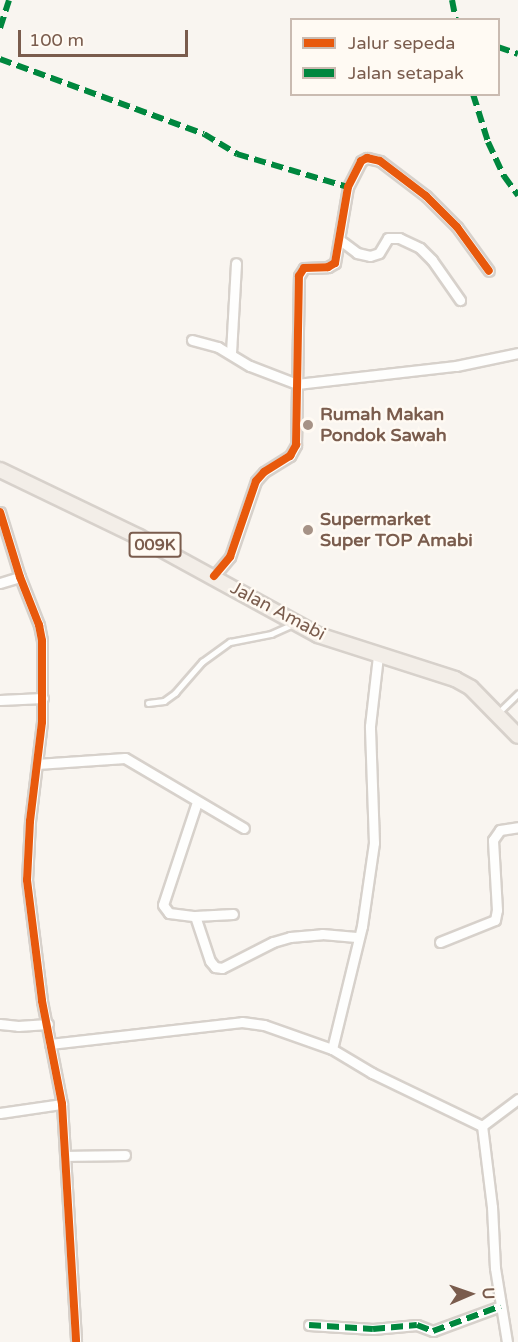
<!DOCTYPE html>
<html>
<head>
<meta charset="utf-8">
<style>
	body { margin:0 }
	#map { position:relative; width:518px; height:1342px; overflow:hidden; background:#f9f5f0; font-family:"Varela Round",sans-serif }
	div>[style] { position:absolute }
	.roads { filter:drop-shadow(2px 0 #d7d1cb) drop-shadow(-2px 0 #d7d1cb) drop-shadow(0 2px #d7d1cb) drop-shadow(0 -2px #d7d1cb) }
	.service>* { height:4.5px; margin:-2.25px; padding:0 2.25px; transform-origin:2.25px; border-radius:2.25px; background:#fefefd }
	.minor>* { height:9px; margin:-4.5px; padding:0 4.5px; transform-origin:4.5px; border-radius:4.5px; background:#fefefd }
	.primary>* { height:14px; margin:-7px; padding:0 7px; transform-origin:7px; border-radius:7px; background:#f3eee8 }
	.quiet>* { height:6px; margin-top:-3px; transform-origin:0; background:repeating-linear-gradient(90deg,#00873e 0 12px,transparent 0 18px) }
	.cycleway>* { height:8px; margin:-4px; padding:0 4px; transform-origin:4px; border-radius:4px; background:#e8590c }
	.dots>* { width:16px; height:16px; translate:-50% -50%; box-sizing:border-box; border:3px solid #fffaf3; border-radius:50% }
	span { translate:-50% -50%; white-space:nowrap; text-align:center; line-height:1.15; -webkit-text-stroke:5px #fffaf3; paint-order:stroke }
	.shield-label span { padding:2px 4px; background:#fffaf3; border:2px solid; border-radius:4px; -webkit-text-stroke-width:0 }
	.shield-label { font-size:16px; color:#7a5c4d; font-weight:700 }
	.poi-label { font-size:18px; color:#7a5c4d; font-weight:700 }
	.left { translate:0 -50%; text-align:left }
	.street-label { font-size:18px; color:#7a5c4d }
	.legend { position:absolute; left:290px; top:18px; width:210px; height:78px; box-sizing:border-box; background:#fffaf3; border:2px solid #cabbb1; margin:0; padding:8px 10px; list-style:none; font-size:18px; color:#7a5c4d }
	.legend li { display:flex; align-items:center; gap:12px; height:30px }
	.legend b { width:30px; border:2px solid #cabbb1 }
	.north { position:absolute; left:440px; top:1264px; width:60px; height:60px; -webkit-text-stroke:4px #fffaf3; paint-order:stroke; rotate:88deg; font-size:16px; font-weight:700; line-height:24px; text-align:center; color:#7a5c4d }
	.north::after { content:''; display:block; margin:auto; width:21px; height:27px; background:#7a5c4d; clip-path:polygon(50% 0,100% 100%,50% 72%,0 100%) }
	.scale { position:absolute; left:18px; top:30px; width:170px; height:27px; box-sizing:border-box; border:3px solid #7a5c4d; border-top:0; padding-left:8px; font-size:18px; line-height:21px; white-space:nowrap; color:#7a5c4d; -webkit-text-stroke:4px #fffaf3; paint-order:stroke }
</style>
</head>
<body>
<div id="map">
	<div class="roads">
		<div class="service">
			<div style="left:148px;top:703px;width:16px;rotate:-7deg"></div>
			<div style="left:164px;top:701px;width:14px;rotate:-36deg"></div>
			<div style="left:175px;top:693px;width:41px;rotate:-48.9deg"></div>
			<div style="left:202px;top:662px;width:34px;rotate:-36deg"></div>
			<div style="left:230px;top:642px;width:42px;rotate:-11deg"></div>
			<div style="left:271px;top:634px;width:24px;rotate:-24deg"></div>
			<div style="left:498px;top:713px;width:28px;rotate:-44deg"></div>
		</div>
		<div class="minor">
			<div style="left:340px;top:240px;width:21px;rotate:37deg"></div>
			<div style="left:357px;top:253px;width:13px;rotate:13deg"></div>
			<div style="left:370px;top:256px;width:9px;rotate:-18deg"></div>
			<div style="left:379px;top:253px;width:17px;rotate:-59deg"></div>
			<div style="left:388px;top:238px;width:11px"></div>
			<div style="left:399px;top:238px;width:23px;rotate:25deg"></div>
			<div style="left:420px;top:248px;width:17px;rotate:45deg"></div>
			<div style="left:432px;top:260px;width:49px;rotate:55deg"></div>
			<div style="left:192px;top:340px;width:27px;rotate:15deg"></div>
			<div style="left:218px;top:347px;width:37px;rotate:31deg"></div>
			<div style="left:250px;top:366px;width:50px;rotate:21deg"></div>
			<div style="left:297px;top:384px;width:160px;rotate:-6.5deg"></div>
			<div style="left:456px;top:366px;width:63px;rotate:-11.8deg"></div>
			<div style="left:231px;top:353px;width:90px;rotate:-86.8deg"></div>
			<div style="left:0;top:512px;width:68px;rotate:72.9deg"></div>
			<div style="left:20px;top:577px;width:52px;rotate:68.4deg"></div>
			<div style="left:39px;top:625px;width:16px;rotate:79deg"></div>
			<div style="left:42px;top:641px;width:81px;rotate:90deg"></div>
			<div style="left:42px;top:722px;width:100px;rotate:96.9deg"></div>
			<div style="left:30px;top:821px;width:59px;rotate:92.9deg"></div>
			<div style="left:27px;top:880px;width:122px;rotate:82.9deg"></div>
			<div style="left:42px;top:1001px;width:105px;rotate:79deg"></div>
			<div style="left:62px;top:1104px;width:238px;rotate:86.6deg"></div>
			<div style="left:214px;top:576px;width:25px;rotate:-50deg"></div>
			<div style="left:230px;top:557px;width:80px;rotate:-71.1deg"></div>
			<div style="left:256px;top:481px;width:12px;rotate:-48deg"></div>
			<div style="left:264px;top:472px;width:31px;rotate:-32deg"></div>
			<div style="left:290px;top:456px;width:13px;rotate:-61deg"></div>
			<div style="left:296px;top:445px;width:169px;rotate:-89deg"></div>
			<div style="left:299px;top:276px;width:9px;rotate:-58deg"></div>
			<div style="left:304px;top:268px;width:24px;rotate:-2deg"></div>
			<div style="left:328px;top:267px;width:8px;rotate:-30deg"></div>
			<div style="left:335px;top:263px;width:77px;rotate:-80.3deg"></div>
			<div style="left:348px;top:187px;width:29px;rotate:-63deg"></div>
			<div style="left:361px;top:161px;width:7px;rotate:-27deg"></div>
			<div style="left:367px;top:158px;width:13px;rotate:13deg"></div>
			<div style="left:380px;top:161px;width:58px;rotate:37.3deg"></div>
			<div style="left:426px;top:196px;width:44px;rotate:45deg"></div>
			<div style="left:457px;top:227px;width:54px;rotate:54deg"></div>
			<div style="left:0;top:583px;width:21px;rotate:-17deg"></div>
			<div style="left:0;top:700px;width:43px;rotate:-2.7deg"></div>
			<div style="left:37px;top:764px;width:88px;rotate:-3.9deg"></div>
			<div style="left:125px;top:758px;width:138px;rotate:30.5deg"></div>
			<div style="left:197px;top:802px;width:108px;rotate:108.3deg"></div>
			<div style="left:163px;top:905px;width:10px;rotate:53deg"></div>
			<div style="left:169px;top:913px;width:26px;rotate:7deg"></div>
			<div style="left:195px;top:916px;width:47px;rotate:71.6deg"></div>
			<div style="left:210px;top:961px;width:8px;rotate:50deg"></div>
			<div style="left:215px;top:967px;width:7px;rotate:8deg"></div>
			<div style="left:222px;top:968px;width:57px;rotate:-27deg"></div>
			<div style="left:273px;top:942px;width:18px;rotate:-16deg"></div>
			<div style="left:290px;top:937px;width:32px;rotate:-5deg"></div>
			<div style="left:322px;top:934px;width:37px;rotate:5deg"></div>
			<div style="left:195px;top:916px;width:38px;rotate:-3deg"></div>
			<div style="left:440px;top:942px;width:59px;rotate:-21.8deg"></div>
			<div style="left:495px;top:920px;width:10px;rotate:-79deg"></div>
			<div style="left:497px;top:910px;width:70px;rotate:-93.3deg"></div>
			<div style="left:493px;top:840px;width:12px;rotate:-55deg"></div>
			<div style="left:500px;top:830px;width:18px;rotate:-9deg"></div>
			<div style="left:0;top:1024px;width:18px;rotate:6deg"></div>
			<div style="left:18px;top:1026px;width:30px;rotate:-4deg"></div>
			<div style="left:50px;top:1044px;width:193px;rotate:-6.5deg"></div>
			<div style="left:242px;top:1022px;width:22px;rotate:8deg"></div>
			<div style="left:264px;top:1025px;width:72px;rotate:19.4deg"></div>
			<div style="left:332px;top:1049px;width:47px;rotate:31deg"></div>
			<div style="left:372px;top:1073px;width:122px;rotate:25.7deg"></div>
			<div style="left:332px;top:1049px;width:127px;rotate:-76.3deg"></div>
			<div style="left:362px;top:926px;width:84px;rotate:-81.8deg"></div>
			<div style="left:374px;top:843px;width:117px;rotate:-92deg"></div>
			<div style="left:370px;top:726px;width:70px;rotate:-83.5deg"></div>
			<div style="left:0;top:1113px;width:63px;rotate:-8.3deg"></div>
			<div style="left:66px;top:1156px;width:59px;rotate:-1deg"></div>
			<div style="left:309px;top:1325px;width:64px;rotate:3.6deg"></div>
			<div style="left:373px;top:1329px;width:44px;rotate:-5.2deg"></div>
			<div style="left:417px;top:1325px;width:17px;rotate:21deg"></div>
			<div style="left:433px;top:1331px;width:72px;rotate:-20.2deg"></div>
			<div style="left:507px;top:1342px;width:75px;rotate:-99.2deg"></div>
			<div style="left:495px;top:1268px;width:61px;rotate:-92.8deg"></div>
			<div style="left:492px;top:1207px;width:82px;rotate:-97deg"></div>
			<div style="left:482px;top:1126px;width:45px;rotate:-36.9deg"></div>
		</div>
		<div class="primary">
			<div style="left:0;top:470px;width:154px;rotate:25.7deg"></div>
			<div style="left:139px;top:537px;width:204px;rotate:28.7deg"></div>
			<div style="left:318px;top:635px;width:144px;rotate:17.8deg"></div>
			<div style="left:455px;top:679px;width:18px;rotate:29deg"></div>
			<div style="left:471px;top:688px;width:67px;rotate:45.6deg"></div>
		</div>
	</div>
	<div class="quiet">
		<div style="left:452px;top:0;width:20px;rotate:79deg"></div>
		<div style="left:0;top:28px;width:29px;rotate:-72deg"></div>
		<div style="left:498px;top:47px;width:21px;rotate:19deg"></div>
		<div style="left:0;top:59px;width:217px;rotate:20.2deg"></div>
		<div style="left:204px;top:134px;width:39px;rotate:31deg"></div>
		<div style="left:237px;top:154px;width:116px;rotate:16.6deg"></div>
		<div style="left:473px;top:94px;width:50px;rotate:72.6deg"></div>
		<div style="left:488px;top:142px;width:38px;rotate:65deg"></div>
		<div style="left:504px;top:176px;width:24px;rotate:54deg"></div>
		<div style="left:309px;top:1325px;width:64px;rotate:3.6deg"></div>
		<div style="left:373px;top:1329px;width:44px;rotate:-5.2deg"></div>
		<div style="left:417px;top:1325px;width:17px;rotate:21deg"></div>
		<div style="left:433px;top:1331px;width:72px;rotate:-20.2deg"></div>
	</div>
	<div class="cycleway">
		<div style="left:0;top:512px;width:68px;rotate:72.9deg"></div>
		<div style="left:20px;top:577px;width:52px;rotate:68.4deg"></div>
		<div style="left:39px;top:625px;width:16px;rotate:79deg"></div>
		<div style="left:42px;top:641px;width:81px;rotate:90deg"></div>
		<div style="left:42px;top:722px;width:100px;rotate:96.9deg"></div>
		<div style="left:30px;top:821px;width:59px;rotate:92.9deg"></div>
		<div style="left:27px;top:880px;width:122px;rotate:82.9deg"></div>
		<div style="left:42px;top:1001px;width:105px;rotate:79deg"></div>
		<div style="left:62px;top:1104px;width:238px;rotate:86.6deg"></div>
		<div style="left:214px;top:576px;width:25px;rotate:-50deg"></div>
		<div style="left:230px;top:557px;width:80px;rotate:-71.1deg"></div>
		<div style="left:256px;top:481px;width:12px;rotate:-48deg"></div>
		<div style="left:264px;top:472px;width:31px;rotate:-32deg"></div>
		<div style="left:290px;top:456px;width:13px;rotate:-61deg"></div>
		<div style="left:296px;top:445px;width:169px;rotate:-89deg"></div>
		<div style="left:299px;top:276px;width:9px;rotate:-58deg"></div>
		<div style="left:304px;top:268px;width:24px;rotate:-2deg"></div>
		<div style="left:328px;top:267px;width:8px;rotate:-30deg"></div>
		<div style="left:335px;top:263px;width:77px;rotate:-80.3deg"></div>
		<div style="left:348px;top:187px;width:29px;rotate:-63deg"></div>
		<div style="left:361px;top:161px;width:7px;rotate:-27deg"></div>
		<div style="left:367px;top:158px;width:13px;rotate:13deg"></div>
		<div style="left:380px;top:161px;width:58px;rotate:37.3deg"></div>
		<div style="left:426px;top:196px;width:44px;rotate:45deg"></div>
		<div style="left:457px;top:227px;width:54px;rotate:54deg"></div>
	</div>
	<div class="dots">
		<div style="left:308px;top:425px;background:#a69286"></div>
		<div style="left:308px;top:530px;background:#a69286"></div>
	</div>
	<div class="shield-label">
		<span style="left:155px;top:545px">009K</span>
	</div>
	<div class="poi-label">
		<span class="left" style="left:320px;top:425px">Rumah Makan<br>Pondok Sawah</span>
		<span class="left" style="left:320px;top:530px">Supermarket<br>Super TOP Amabi</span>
	</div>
	<div class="street-label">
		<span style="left:278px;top:611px;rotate:28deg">Jalan Amabi</span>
	</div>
	<ul class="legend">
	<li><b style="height:8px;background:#e8590c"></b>Jalur sepeda</li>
	<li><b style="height:8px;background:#00873e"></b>Jalan setapak</li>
	</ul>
	<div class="north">U</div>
	<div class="scale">100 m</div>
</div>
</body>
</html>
